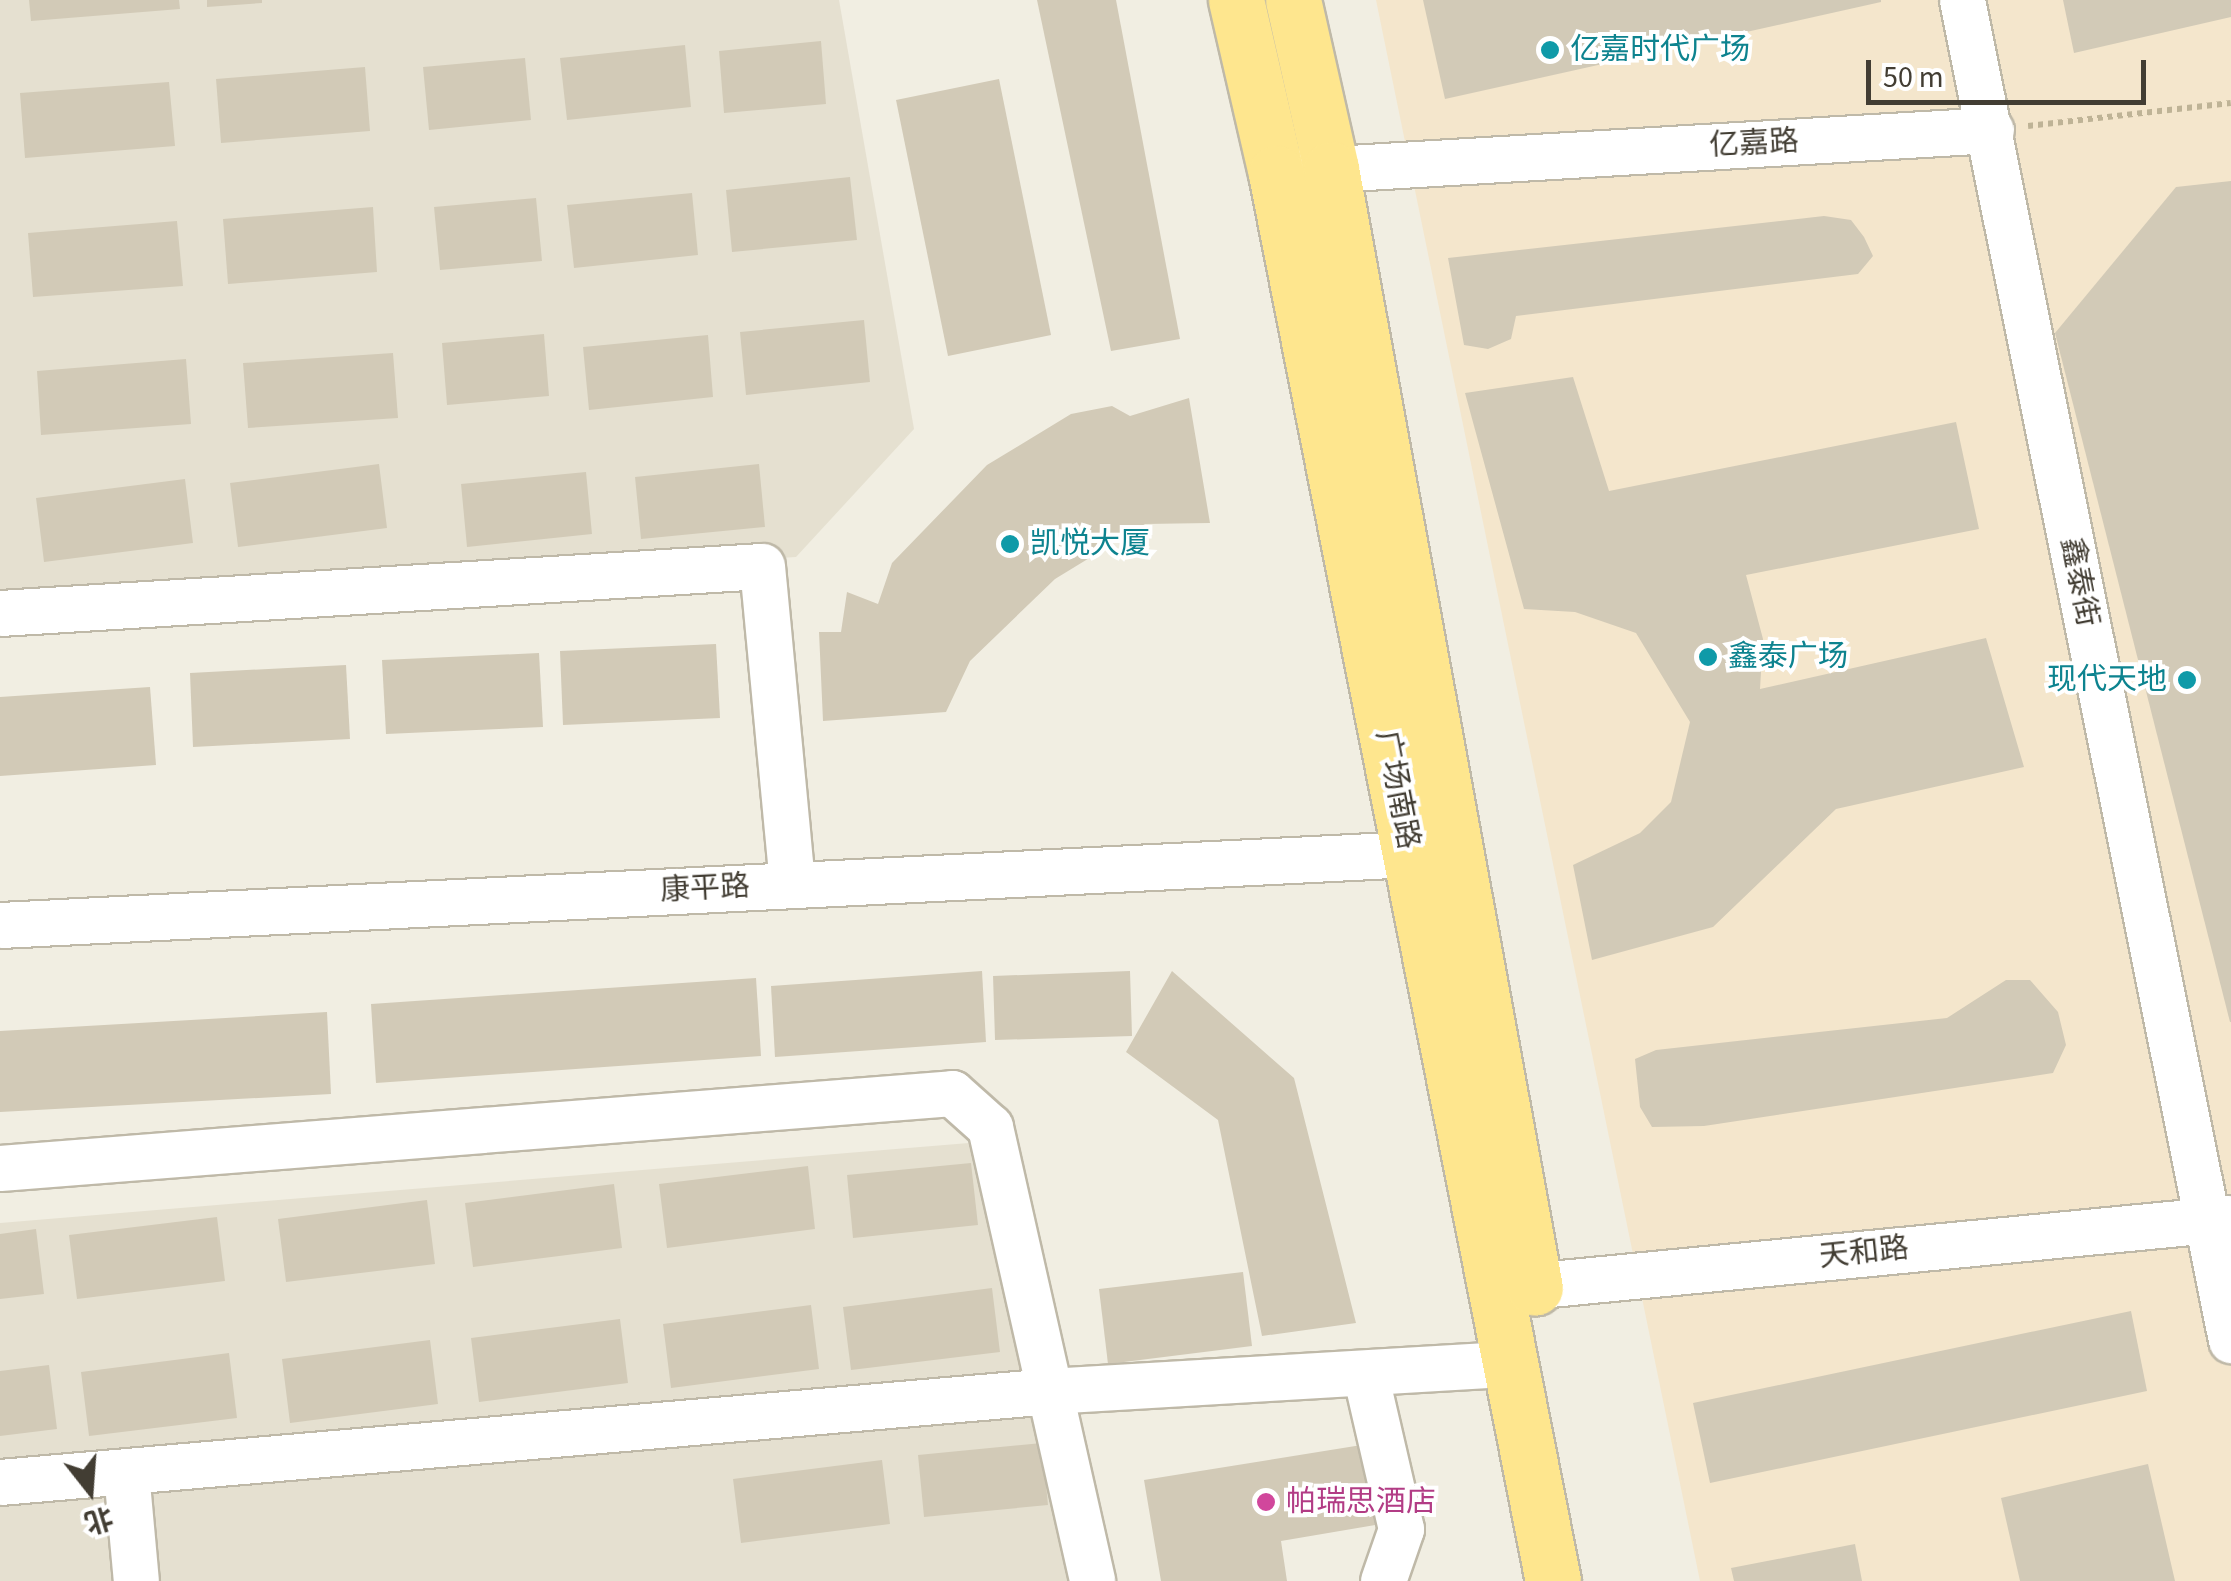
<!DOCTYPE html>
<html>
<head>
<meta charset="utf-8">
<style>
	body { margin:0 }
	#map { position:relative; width:2231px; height:1581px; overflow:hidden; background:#f1eee2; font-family:"Source Sans 3","Noto Sans SC",sans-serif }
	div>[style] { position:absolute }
	.residential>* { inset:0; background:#e5e0d0 }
	.commercial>* { inset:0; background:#f4e6cc }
	.building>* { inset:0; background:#d2cab7 }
	.path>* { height:6px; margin-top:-3px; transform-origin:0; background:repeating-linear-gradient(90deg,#beb396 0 5px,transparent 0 10px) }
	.roads { filter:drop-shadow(2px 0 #bfb9a8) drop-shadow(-2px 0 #bfb9a8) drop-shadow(0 2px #bfb9a8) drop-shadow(0 -2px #bfb9a8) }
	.minor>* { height:45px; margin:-22.5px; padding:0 22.5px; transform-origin:22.5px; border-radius:22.5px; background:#fff }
	.major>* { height:55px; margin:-27.5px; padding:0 27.5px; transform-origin:27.5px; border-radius:27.5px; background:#fee68e }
	.dots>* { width:28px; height:28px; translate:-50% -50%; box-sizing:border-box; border:5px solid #fff; border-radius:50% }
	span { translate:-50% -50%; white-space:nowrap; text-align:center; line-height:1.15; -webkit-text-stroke:8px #fff; paint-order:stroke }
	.culture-label { font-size:30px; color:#0d838f }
	.left { translate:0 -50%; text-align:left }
	.right { translate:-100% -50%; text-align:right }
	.street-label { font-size:30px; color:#423d33 }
	.hotel-label { font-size:30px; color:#b23c85 }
	.north { position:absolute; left:40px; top:1441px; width:100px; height:100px; -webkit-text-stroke:8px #fff; paint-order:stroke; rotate:163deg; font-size:28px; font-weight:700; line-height:40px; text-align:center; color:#423d33 }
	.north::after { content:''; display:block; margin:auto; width:35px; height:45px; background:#423d33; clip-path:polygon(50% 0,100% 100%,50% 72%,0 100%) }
	.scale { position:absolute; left:1866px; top:60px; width:280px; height:45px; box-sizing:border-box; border:5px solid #423d33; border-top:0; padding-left:12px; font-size:30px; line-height:35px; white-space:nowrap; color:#423d33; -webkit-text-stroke:8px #fff; paint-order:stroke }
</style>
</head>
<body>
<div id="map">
	<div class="residential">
		<div style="clip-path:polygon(0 0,839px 0,914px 429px,796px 557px,0 602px)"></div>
		<div style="clip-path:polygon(981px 1142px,1078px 1581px,0 1581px,0 1223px)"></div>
	</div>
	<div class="commercial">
		<div style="clip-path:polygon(1376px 0,2231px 0,2231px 1581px,1700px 1581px)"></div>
	</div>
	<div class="building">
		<div style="clip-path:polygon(29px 0,179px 0,180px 9px,31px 21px)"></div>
		<div style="clip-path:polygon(207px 0,262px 0,262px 3px,207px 7px)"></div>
		<div style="clip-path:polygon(1037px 0,1116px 0,1180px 339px,1111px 351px)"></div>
		<div style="clip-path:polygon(1423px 0,1881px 0,1881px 2px,1445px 99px)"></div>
		<div style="clip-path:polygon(2063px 0,2231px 0,2231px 17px,2074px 53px)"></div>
		<div style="clip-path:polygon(821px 41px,826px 104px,724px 113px,719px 51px)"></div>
		<div style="clip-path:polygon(685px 45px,691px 107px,567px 120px,560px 58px)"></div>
		<div style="clip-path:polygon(525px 58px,531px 120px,429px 130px,423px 67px)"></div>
		<div style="clip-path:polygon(365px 67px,370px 131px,221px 143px,216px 79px)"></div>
		<div style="clip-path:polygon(999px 79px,1051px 335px,948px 356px,896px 100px)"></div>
		<div style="clip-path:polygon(169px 82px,175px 146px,25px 158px,20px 93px)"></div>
		<div style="clip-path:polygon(850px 177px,857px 240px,732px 252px,726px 190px)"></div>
		<div style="clip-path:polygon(2231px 181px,2231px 1022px,2230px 1022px,2055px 333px,2176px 187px)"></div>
		<div style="clip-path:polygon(692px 193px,698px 255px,574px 268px,567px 205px)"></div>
		<div style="clip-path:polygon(536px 198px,542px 261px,440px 270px,434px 207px)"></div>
		<div style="clip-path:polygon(373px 207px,377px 272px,228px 284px,223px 219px)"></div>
		<div style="clip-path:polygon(1824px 216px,1851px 220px,1864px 237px,1873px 256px,1858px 274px,1516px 316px,1511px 339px,1488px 349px,1464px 345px,1448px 258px)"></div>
		<div style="clip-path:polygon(177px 221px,183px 286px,33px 297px,28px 233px)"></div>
		<div style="clip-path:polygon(864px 320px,870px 382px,746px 395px,740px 332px)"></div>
		<div style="clip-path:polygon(544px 334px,549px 396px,447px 405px,442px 343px)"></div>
		<div style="clip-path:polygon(708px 335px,713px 397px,589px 410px,583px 347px)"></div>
		<div style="clip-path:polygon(393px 353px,398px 418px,248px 428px,243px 363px)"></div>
		<div style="clip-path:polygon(186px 359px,191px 424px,41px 435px,37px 371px)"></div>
		<div style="clip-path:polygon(1573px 377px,1609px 491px,1956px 422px,1979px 529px,1746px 575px,1763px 639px,1760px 689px,1986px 638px,2024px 767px,1836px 809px,1713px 927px,1592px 960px,1573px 865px,1640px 833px,1671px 802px,1690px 722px,1636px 633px,1575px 612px,1524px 609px,1465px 393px)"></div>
		<div style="clip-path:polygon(1189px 398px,1210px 523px,1145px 524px,1055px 579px,970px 661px,946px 712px,823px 721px,819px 632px,841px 632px,847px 592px,878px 604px,892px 563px,987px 465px,1071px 414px,1112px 406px,1130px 416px)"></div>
		<div style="clip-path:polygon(379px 464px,387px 528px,238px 547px,230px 483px)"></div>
		<div style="clip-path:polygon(759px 464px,765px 527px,641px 539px,635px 477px)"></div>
		<div style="clip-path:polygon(586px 472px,592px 534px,467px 547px,461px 484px)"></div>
		<div style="clip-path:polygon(185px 479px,193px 543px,44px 562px,36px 498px)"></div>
		<div style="clip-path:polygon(716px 644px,720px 718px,563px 725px,560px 651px)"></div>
		<div style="clip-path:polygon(539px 653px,543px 727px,386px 734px,382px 660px)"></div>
		<div style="clip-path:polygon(346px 665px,350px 739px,193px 747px,190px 673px)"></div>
		<div style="clip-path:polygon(150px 687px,156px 765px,0 776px,0 697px)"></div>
		<div style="clip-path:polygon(982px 971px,986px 1042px,775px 1057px,771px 986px)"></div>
		<div style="clip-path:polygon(1130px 971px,1132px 1036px,995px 1040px,993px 976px)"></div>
		<div style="clip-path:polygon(1172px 971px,1294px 1078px,1356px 1323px,1262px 1336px,1218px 1120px,1126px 1052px)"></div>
		<div style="clip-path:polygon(756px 978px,761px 1056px,376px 1083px,371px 1004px)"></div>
		<div style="clip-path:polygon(2006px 980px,2030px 980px,2058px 1012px,2066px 1045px,2053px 1073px,1704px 1126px,1652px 1127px,1640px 1107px,1635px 1059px,1656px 1050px,1947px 1018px)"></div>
		<div style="clip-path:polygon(327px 1012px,331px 1094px,0 1112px,0 1031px)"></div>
		<div style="clip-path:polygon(971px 1163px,978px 1225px,853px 1238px,847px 1175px)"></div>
		<div style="clip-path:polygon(808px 1166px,815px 1229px,667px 1248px,659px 1184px)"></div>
		<div style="clip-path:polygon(614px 1184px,622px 1248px,473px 1267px,465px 1203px)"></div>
		<div style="clip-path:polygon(427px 1200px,435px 1264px,286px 1282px,278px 1219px)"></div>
		<div style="clip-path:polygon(217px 1217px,225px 1281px,77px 1299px,69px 1235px)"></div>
		<div style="clip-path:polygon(36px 1229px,44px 1294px,0 1299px,0 1234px)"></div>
		<div style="clip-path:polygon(1243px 1272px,1252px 1346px,1108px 1364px,1099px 1289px)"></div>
		<div style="clip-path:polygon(992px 1288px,1000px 1352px,851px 1370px,843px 1307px)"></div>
		<div style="clip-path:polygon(811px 1305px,819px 1369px,671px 1388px,663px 1324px)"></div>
		<div style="clip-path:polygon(2131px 1311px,2147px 1391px,1710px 1483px,1693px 1403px)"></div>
		<div style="clip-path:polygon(620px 1319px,628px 1383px,479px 1402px,471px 1338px)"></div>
		<div style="clip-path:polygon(430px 1340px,438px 1404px,290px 1423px,282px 1359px)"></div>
		<div style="clip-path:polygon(229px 1353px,237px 1418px,89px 1436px,81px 1372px)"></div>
		<div style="clip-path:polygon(49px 1365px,57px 1429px,0 1436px,0 1371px)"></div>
		<div style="clip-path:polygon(1042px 1443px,1048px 1505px,924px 1517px,918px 1455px)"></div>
		<div style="clip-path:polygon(1374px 1443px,1387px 1523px,1281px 1541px,1287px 1581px,1161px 1581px,1144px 1480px)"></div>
		<div style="clip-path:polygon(882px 1460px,890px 1524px,741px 1543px,733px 1479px)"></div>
		<div style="clip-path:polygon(2148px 1464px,2175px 1581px,2020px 1581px,2001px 1498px)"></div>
		<div style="clip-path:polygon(1855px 1544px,1862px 1581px,1734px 1581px,1731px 1568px)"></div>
	</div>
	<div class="path">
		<div style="left:2028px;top:126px;width:204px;rotate:-6.5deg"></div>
	</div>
	<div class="roads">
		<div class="minor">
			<div style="left:1962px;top:0;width:1367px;rotate:78.65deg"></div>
			<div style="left:1299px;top:171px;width:693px;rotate:-3.39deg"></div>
			<div style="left:0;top:613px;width:763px;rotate:-3.53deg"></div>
			<div style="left:762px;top:566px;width:320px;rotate:84.6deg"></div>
			<div style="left:0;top:925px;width:1411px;rotate:-2.88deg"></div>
			<div style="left:0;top:1168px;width:955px;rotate:-4.5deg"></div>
			<div style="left:952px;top:1093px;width:51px;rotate:41.8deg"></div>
			<div style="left:990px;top:1127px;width:465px;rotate:77.3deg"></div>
			<div style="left:1499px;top:1289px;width:735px;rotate:-5.54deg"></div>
			<div style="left:1365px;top:1373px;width:160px;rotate:77deg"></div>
			<div style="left:1401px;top:1529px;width:55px;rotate:109.1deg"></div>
			<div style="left:126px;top:1472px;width:109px;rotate:84.8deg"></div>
			<div style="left:0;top:1482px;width:1054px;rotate:-4.95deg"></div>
			<div style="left:1050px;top:1391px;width:462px;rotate:-3.4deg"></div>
		</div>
		<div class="major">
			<div style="left:1236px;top:0;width:178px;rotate:77deg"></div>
			<div style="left:1276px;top:173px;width:1435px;rotate:78.87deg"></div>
			<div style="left:1293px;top:0;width:173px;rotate:77.3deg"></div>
			<div style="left:1331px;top:169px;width:1137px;rotate:79.67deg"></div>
		</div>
	</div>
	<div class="dots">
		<div style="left:1550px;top:50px;background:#0f9aa8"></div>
		<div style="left:1010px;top:544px;background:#0f9aa8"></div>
		<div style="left:1708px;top:657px;background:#0f9aa8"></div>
		<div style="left:2187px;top:680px;background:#0f9aa8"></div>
		<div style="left:1266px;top:1502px;background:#d1479c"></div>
	</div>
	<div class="culture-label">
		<span class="left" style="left:1570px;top:50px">亿嘉时代广场</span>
		<span class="left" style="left:1030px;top:544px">凯悦大厦</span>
		<span class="left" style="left:1728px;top:657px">鑫泰广场</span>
		<span class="right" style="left:2167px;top:680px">现代天地</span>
	</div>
	<div class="street-label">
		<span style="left:1754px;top:144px;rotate:-3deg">亿嘉路</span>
		<span style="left:2079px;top:582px;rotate:79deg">鑫泰街</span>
		<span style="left:1397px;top:790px;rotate:79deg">广场南路</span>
		<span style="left:705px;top:889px;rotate:-3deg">康平路</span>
		<span style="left:1864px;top:1253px;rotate:-6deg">天和路</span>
	</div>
	<div class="hotel-label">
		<span class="left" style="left:1286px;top:1502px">帕瑞思酒店</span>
	</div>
	<div class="north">北</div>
	<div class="scale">50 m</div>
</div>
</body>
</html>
